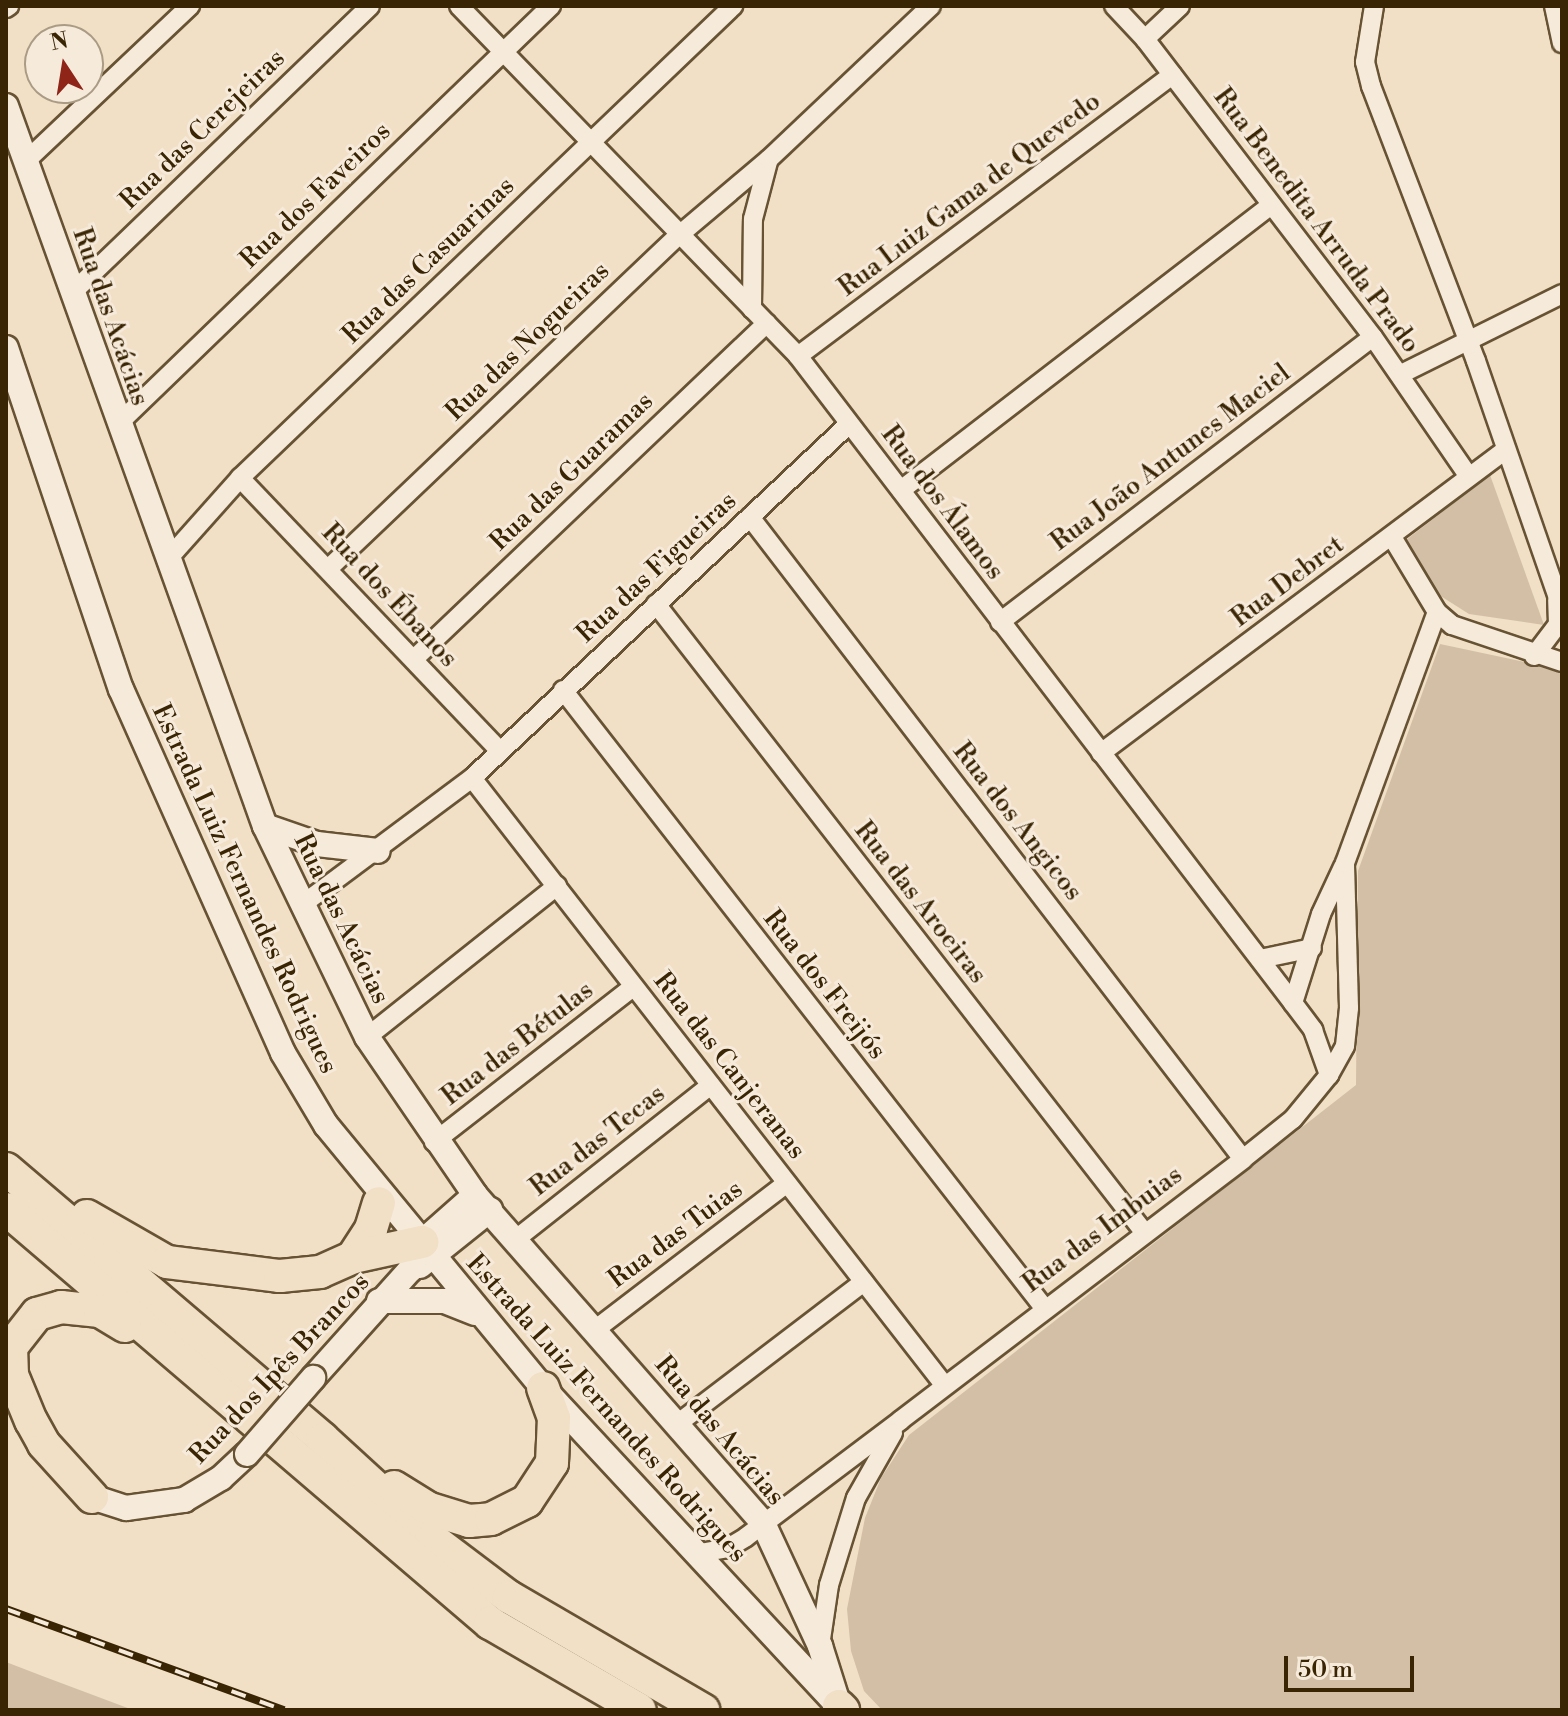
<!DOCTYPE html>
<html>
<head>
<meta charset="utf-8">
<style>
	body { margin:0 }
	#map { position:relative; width:1568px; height:1716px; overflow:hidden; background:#f1dfc6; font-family:"Libre Bodoni",serif }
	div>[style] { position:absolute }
	.green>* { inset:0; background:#d2bfa5 }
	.roads { filter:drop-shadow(2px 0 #675334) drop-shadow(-2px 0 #675334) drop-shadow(0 2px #675334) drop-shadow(0 -2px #675334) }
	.minor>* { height:18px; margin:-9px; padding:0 9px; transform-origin:9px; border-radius:9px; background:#f6eada }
	.tertiary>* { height:24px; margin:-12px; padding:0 12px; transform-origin:12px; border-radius:12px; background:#f6eada }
	.trunk>* { height:32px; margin:-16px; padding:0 16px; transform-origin:16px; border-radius:16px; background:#f1dfc6 }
	.rail>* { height:8px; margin-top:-4px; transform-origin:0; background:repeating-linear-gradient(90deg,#f6eada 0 15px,#392403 0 30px); box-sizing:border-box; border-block:2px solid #392403 }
	.bridges { filter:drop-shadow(2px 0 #675334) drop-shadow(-2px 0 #675334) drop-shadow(0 2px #675334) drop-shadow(0 -2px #675334) }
	.tertiary-bridge>* { height:24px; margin:-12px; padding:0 12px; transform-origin:12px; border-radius:12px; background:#f6eada }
	span { translate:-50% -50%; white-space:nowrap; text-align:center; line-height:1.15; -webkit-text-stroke:6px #f6eada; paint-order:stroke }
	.street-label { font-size:26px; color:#392403 }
	.frame { position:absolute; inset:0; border:8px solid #392403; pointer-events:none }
	.north { position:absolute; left:24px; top:24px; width:80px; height:80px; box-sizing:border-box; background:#f6eada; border:2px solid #aa9b84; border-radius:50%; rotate:348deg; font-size:22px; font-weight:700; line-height:32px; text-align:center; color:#392403 }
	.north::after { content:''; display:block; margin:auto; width:28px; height:36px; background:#8f2418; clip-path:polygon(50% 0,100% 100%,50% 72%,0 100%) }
	.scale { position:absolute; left:1284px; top:1656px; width:130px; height:36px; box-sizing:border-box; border:4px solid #392403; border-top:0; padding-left:10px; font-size:24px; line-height:28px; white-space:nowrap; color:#392403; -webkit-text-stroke:6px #f6eada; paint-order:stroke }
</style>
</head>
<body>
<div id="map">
	<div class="green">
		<div style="clip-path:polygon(1490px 475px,1544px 625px,1469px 614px,1428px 588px,1406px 540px)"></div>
		<div style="clip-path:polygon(1440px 644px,1562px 670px,1562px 1710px,882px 1710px,864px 1691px,851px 1651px,847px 1609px,865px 1518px,881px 1478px,909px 1435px,1356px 1085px,1358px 871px)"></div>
		<div style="clip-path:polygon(6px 1662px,45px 1677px,133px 1710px,6px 1710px)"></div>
	</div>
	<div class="roads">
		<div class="minor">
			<div style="left:459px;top:6px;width:487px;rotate:45.9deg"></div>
			<div style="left:798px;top:356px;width:815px;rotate:52.58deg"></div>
			<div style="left:1293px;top:1003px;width:34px;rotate:53deg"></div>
			<div style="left:1313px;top:1030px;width:48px;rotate:70.4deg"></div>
			<div style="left:1114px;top:6px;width:45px;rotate:46.8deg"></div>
			<div style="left:1145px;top:39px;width:375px;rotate:52.6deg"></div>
			<div style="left:1373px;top:337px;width:166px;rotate:55.5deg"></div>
			<div style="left:1374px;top:6px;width:57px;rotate:99.1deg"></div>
			<div style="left:1365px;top:62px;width:25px;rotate:76deg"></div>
			<div style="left:1371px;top:86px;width:294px;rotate:69.1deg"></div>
			<div style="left:1476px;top:361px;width:263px;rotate:70.9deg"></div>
			<div style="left:1554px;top:6px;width:38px;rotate:78deg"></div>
			<div style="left:6px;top:8px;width:4px;rotate:-34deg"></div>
			<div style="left:1145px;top:39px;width:48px;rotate:-43.3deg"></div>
			<div style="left:26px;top:161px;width:226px;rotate:-43.4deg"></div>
			<div style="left:73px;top:292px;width:412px;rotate:-43.9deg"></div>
			<div style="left:752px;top:309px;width:90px;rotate:-89.4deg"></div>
			<div style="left:753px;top:219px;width:59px;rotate:-75.3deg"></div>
			<div style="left:798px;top:356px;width:468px;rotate:-36.9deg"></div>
			<div style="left:1401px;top:374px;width:180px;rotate:-26.4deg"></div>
			<div style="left:118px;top:424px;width:602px;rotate:-43.99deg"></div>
			<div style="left:240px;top:478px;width:377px;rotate:46.4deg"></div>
			<div style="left:901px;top:490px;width:467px;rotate:-37.6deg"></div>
			<div style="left:750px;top:517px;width:809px;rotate:52.48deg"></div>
			<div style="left:1392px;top:537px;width:87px;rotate:59deg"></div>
			<div style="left:1437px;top:612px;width:20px;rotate:41deg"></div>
			<div style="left:1452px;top:625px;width:116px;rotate:18.6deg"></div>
			<div style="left:167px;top:560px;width:110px;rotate:-48.3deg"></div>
			<div style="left:240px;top:478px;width:683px;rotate:-43.75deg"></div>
			<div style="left:328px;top:569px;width:483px;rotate:-43.6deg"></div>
			<div style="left:678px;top:236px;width:119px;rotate:-40.2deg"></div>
			<div style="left:769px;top:159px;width:223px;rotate:-43.4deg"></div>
			<div style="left:656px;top:604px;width:795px;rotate:52.15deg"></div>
			<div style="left:1000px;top:622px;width:469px;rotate:-37.4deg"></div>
			<div style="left:1534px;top:656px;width:40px;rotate:-53deg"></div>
			<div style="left:1558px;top:624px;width:24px;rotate:-92deg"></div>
			<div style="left:414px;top:659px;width:487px;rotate:-43.6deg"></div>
			<div style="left:563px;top:690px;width:785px;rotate:52.09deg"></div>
			<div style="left:1101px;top:753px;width:504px;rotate:-36.85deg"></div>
			<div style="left:472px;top:778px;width:770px;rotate:52.12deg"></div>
			<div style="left:303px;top:904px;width:211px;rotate:-36.7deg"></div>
			<div style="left:472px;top:778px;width:517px;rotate:-43.2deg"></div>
			<div style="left:1260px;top:959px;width:53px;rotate:-11.9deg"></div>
			<div style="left:1293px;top:1003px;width:93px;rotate:-72.5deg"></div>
			<div style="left:1321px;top:914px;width:52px;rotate:-64.9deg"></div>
			<div style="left:367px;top:1037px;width:243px;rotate:-38.5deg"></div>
			<div style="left:434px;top:1142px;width:252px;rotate:-37.9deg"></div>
			<div style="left:516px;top:1239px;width:248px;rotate:-38.3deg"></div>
			<div style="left:596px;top:1329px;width:240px;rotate:-37.4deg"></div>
			<div style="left:676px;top:1425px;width:236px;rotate:-37.3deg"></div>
			<div style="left:700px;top:1553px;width:28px;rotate:-10deg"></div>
			<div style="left:728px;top:1548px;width:21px;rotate:-31deg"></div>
			<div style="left:746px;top:1537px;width:194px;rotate:-37deg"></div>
			<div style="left:901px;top:1420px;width:430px;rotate:-37.3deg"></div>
			<div style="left:1243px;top:1159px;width:64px;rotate:-38.7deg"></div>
			<div style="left:1293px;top:1119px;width:57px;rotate:-50.7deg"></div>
			<div style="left:1329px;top:1075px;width:33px;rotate:-61deg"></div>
			<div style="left:1345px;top:1046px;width:38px;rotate:-84deg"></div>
			<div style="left:1349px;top:1008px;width:145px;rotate:-91.6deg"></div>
			<div style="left:1345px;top:863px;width:267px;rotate:-69.9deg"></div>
			<div style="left:820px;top:1646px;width:62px;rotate:-81.6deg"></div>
			<div style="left:829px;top:1585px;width:91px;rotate:-72.8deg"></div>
			<div style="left:856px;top:1498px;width:75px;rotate:-60.4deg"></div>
		</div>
		<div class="tertiary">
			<div style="left:6px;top:106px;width:765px;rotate:70.22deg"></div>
			<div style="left:265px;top:826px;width:234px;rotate:64.2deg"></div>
			<div style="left:367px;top:1037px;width:191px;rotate:55.6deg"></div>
			<div style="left:475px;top:1195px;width:436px;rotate:48.7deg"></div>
			<div style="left:763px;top:1523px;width:136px;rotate:65.1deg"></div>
			<div style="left:820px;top:1646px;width:63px;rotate:72.4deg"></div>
			<div style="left:6px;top:348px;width:360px;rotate:71.4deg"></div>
			<div style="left:121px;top:689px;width:398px;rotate:66deg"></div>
			<div style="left:283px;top:1053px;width:84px;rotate:59.2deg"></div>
			<div style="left:326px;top:1125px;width:341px;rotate:50.5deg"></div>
			<div style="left:543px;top:1388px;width:430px;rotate:47.1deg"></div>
			<div style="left:265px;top:826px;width:55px;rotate:19.1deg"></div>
			<div style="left:317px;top:844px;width:61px;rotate:6.5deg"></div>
			<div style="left:420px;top:1266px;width:90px;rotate:-38.7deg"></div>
			<div style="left:379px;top:1301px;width:66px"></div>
			<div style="left:445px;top:1301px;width:32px;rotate:22deg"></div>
			<div style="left:313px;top:1378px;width:145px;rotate:-48.1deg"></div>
			<div style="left:410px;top:1270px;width:30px;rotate:-67deg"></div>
			<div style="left:422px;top:1242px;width:71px;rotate:-41.6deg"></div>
			<div style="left:92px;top:1497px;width:36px;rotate:18deg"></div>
			<div style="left:126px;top:1508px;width:59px;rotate:-7.9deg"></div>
			<div style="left:184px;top:1500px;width:43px;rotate:-30.7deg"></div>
			<div style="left:221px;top:1478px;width:35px;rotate:-43deg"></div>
		</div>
		<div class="trunk">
			<div style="left:6px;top:1169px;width:416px;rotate:40.4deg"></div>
			<div style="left:323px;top:1439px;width:148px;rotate:42.5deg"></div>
			<div style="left:432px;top:1539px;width:96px;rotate:37deg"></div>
			<div style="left:509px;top:1597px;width:225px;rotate:30.2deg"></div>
			<div style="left:6px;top:1209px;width:637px;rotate:40.54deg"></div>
			<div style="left:490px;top:1623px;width:173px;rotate:30.1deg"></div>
			<div style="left:87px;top:1216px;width:92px;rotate:29.9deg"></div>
			<div style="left:167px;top:1262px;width:114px;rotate:7.1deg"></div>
			<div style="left:280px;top:1276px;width:40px;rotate:-5.7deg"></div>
			<div style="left:320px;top:1272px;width:36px;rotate:-24deg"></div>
			<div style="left:353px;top:1257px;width:33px;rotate:-57deg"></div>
			<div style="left:371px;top:1229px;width:27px;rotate:-73deg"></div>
			<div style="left:353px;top:1257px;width:71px;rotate:-12.3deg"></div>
			<div style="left:394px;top:1487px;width:39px;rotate:32deg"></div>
			<div style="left:427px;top:1508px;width:44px;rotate:17.2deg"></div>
			<div style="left:469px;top:1521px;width:22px;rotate:-5deg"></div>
			<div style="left:491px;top:1519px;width:40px;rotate:-26.6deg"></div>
			<div style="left:527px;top:1501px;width:45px;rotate:-56.7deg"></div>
			<div style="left:552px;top:1463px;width:45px;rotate:-87.5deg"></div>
			<div style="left:554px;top:1418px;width:32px;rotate:-110deg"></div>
			<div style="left:92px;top:1497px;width:72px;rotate:-132.2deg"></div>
			<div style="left:44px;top:1444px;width:26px;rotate:-119deg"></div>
			<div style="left:31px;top:1421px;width:50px;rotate:-112.4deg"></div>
			<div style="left:12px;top:1375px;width:28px;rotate:-92deg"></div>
			<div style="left:11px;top:1347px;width:42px;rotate:-51.8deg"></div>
			<div style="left:37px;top:1314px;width:25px;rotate:-16deg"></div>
			<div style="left:61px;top:1307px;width:39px;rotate:6deg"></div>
			<div style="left:100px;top:1311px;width:29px;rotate:31deg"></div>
			<div style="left:839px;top:1706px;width:6px;rotate:45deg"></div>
		</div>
	</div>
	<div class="rail">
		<div style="left:6px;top:1609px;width:296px;rotate:20deg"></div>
	</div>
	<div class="bridges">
		<div class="tertiary-bridge">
			<div style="left:247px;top:1454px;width:101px;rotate:-49deg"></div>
		</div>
	</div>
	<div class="street-label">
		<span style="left:203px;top:130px;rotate:-44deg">Rua das Cerejeiras</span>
		<span style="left:970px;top:195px;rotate:-37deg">Rua Luiz Gama de Quevedo</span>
		<span style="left:316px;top:196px;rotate:-44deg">Rua dos Faveiros</span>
		<span style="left:1316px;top:221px;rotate:53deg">Rua Benedita Arruda Prado</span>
		<span style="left:429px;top:261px;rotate:-44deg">Rua das Casuarinas</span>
		<span style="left:110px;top:317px;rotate:71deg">Rua das Acácias</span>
		<span style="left:528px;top:342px;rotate:-44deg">Rua das Nogueiras</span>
		<span style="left:1171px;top:458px;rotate:-37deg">Rua João Antunes Maciel</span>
		<span style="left:572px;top:472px;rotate:-44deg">Rua das Guaramas</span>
		<span style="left:942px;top:503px;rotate:53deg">Rua dos Álamos</span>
		<span style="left:657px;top:568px;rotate:-43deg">Rua das Figueiras</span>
		<span style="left:1288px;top:582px;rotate:-37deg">Rua Debret</span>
		<span style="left:389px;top:596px;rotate:47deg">Rua dos Ébanos</span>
		<span style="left:1017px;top:822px;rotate:52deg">Rua dos Angicos</span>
		<span style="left:244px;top:889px;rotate:65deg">Estrada Luiz Fernandes Rodrigues</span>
		<span style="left:920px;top:903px;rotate:52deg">Rua das Aroeiras</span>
		<span style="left:341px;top:919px;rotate:64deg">Rua das Acácias</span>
		<span style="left:824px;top:985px;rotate:52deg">Rua dos Freijós</span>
		<span style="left:518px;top:1044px;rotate:-38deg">Rua das Bétulas</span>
		<span style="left:729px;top:1066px;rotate:52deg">Rua das Canjeranas</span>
		<span style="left:598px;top:1141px;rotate:-38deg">Rua das Tecas</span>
		<span style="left:1103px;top:1230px;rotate:-37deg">Rua das Imbuias</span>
		<span style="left:676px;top:1235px;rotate:-37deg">Rua das Tuias</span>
		<span style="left:280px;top:1369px;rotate:-47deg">Rua dos Ipês Brancos</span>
		<span style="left:606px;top:1409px;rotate:48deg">Estrada Luiz Fernandes Rodrigues</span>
		<span style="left:719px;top:1431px;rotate:50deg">Rua das Acácias</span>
	</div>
	<div class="frame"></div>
	<div class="north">N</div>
	<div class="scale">50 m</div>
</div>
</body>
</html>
